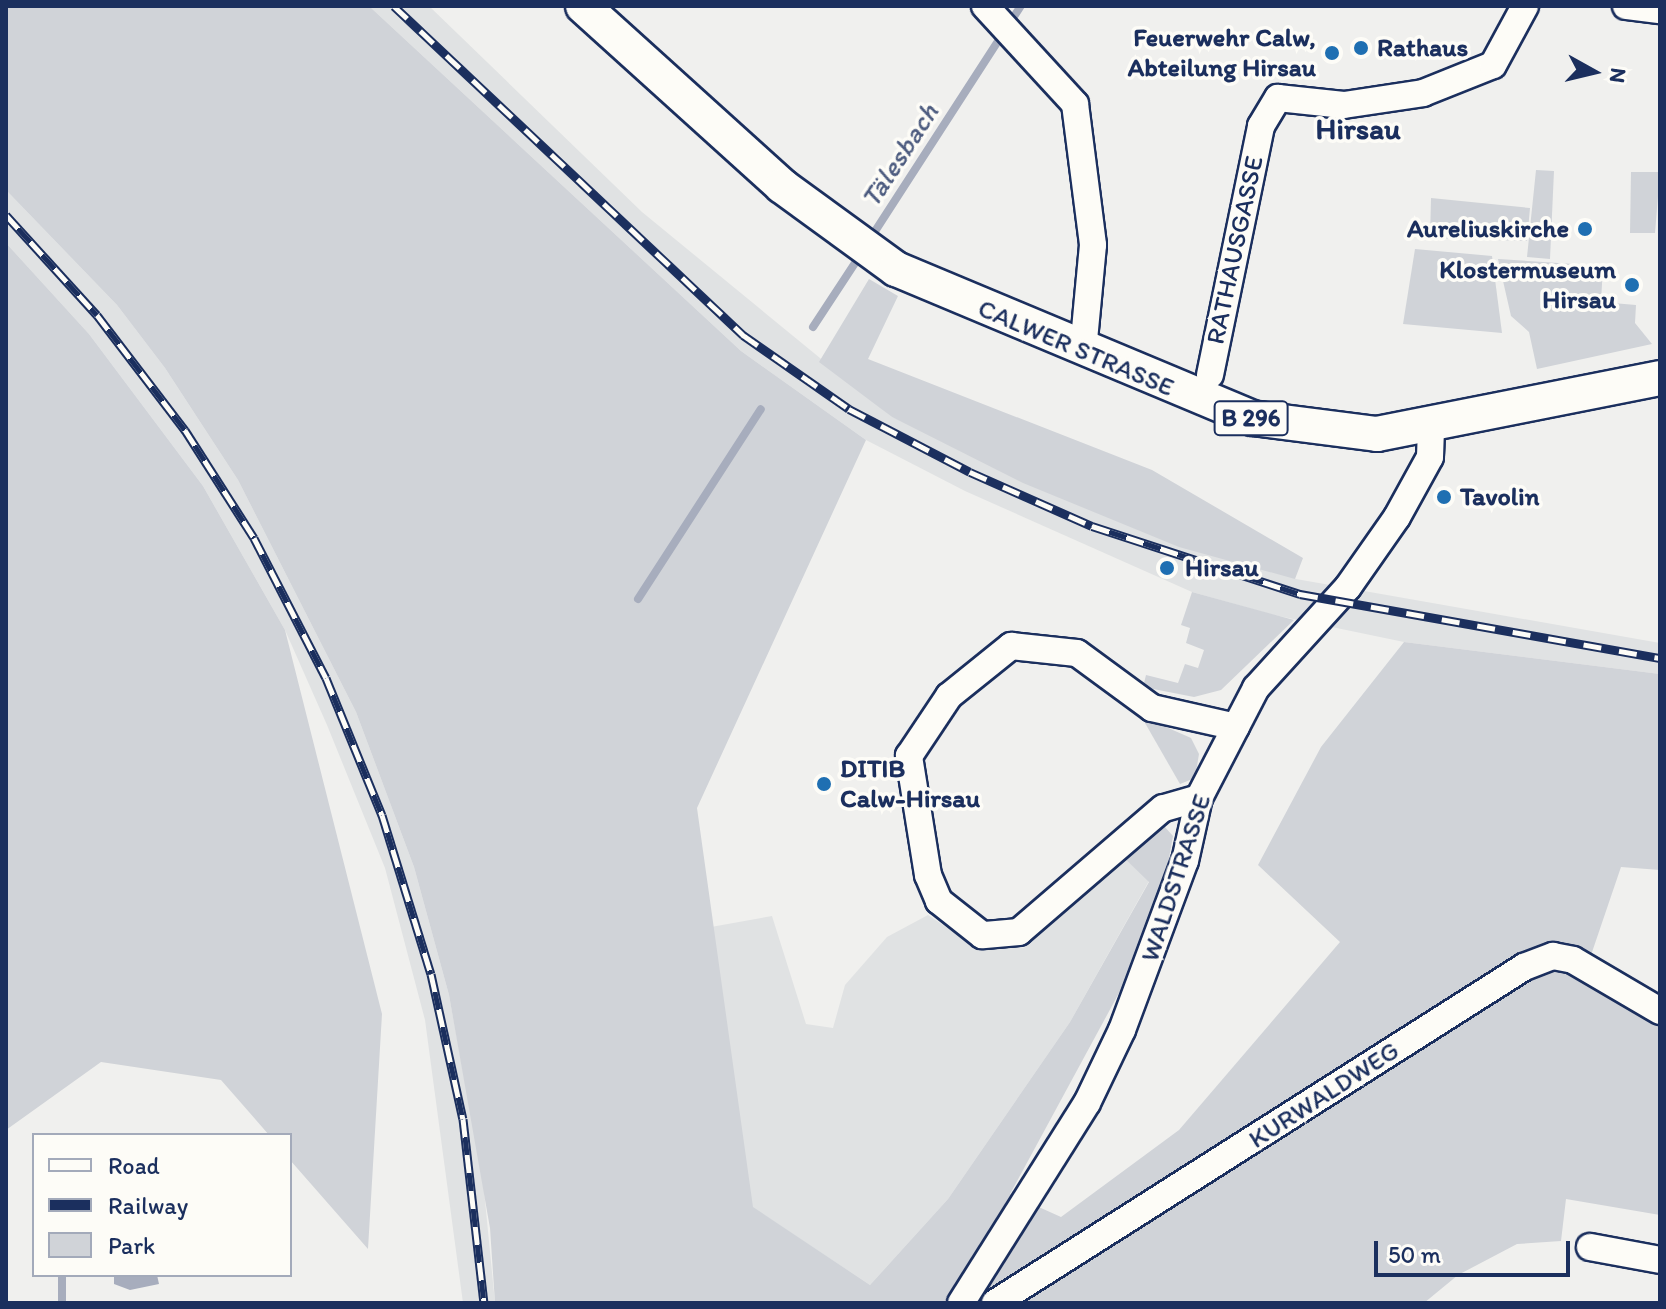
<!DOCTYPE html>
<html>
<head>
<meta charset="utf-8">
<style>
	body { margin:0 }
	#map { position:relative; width:1666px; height:1309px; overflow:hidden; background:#f0f0ee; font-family:Itim,sans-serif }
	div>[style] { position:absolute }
	.built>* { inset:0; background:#e0e2e3 }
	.green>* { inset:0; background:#d0d3d8 }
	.water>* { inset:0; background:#a7adbd }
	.stream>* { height:8px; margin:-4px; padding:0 4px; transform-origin:4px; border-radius:4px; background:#a7adbd }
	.roads { filter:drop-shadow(2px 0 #1b2f5e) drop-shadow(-2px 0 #1b2f5e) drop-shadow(0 2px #1b2f5e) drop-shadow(0 -2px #1b2f5e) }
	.minor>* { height:26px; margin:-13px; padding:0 13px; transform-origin:13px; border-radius:13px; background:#fdfcf7 }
	.major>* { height:34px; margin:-17px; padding:0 17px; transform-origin:17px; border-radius:17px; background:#fdfcf7 }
	.rail>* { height:9px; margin-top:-4.5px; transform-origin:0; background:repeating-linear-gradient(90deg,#fdfcf7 0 18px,#1b2f5e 0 36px); box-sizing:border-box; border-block:2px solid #1b2f5e }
	.dots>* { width:22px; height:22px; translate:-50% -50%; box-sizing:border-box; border:4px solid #fdfcf7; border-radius:50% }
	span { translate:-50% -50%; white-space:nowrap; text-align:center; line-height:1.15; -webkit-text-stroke:7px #fdfcf7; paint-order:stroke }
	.shield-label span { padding:2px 6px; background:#fdfcf7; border:2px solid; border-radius:6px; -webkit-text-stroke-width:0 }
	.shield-label { font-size:24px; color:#1b2f5e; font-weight:700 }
	.poi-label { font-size:26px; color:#1b2f5e; font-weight:700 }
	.right { translate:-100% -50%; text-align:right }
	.left { translate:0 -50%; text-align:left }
	.street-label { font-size:26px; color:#1b2f5e }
	.water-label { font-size:28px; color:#4c5b7f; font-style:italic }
	.quarter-label { font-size:30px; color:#1b2f5e; font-weight:700 }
	.frame { position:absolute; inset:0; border:8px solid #1b2f5e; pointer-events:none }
	.legend { position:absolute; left:32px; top:1133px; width:260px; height:144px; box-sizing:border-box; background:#fdfcf7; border:2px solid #a3aaba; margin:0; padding:10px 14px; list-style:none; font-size:24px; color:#1b2f5e }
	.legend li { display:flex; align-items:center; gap:16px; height:40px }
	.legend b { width:40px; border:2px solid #a3aaba }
	.north { position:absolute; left:1554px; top:32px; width:80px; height:80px; -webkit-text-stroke:6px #fdfcf7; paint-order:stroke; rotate:98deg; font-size:22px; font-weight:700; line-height:32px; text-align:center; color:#1b2f5e }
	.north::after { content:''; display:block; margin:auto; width:28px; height:36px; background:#1b2f5e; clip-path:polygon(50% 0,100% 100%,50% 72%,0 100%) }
	.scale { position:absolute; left:1374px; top:1241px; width:196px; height:36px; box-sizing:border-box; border:4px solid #1b2f5e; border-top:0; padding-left:10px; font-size:24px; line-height:28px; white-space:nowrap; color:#1b2f5e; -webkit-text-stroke:6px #fdfcf7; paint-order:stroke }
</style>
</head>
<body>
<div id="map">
	<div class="built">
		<div style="clip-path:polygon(369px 6px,429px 6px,642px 212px,892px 417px,1296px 579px,1660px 643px,1660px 674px,1404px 642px,1274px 615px,1192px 592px,965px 491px,866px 440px,741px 351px)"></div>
		<div style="clip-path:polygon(6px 190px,117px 305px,165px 368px,238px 480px,356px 712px,414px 867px,449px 995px,483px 1180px,495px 1303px,463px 1303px,425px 1020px,385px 868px,327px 725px,285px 630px,203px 486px,89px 334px,6px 243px)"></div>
		<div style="clip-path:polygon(1120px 854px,1149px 881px,1070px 1022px,948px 1199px,870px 1285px,752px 1207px,711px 927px,772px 916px,806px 1024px,833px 1028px,845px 985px,887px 937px,928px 915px,970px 943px,1024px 948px)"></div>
	</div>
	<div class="green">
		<div style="clip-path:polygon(6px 6px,369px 6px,741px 351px,866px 440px,697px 808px,753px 1207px,870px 1285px,948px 1199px,1070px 1022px,1149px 882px,1120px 854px,1164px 826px,1173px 836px,1167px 869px,1126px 980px,1010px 1194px,1061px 1217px,1179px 1130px,1340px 942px,1258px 865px,1321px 747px,1404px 642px,1660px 674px,1660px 870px,1621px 867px,1589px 961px,1660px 1004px,1660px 1215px,1566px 1199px,1561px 1241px,1517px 1244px,1458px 1275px,1424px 1303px,495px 1303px,490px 1228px,449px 995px,414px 867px,356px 712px,238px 480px,165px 368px,117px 305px,6px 190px)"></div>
		<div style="clip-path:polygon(1536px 170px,1554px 171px,1550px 259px,1527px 257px)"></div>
		<div style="clip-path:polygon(1631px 172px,1660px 172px,1655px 233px,1630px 233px)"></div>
		<div style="clip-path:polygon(1431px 198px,1530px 208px,1527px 241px,1430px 238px)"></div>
		<div style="clip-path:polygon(6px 243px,89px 334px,203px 486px,285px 630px,382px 1014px,368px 1249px,290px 1160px,290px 1135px,269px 1135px,221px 1080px,101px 1062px,6px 1130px)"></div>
		<div style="clip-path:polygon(1415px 249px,1492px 256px,1502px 333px,1403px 324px)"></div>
		<div style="clip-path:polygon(1498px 259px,1603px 266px,1601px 302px,1636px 305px,1635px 323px,1652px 344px,1537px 369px,1529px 332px,1511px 316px)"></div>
		<div style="clip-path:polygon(869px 279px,898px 296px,868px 359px,1152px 470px,1303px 558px,1295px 579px,1179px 547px,1023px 483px,892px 417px,819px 362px)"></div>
		<div style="clip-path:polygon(1192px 592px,1294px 620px,1221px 690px,1194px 697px,1143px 687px,1146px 675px,1178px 683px,1185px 664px,1198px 668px,1204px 650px,1186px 643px,1190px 628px,1181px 625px)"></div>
		<div style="clip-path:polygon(1141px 716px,1191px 738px,1199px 754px,1195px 778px,1180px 784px)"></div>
	</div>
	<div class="water">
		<div style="clip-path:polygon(114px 1275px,157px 1275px,159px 1284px,130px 1290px,114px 1284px)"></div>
	</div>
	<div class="stream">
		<div style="left:870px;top:239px;width:278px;rotate:-57.1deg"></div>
		<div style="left:813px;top:327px;width:87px;rotate:-56.7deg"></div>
		<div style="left:638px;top:599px;width:226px;rotate:-57.1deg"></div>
		<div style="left:62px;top:1275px;width:28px;rotate:90deg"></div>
	</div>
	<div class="roads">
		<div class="minor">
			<div style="left:985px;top:6px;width:133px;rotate:47.4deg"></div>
			<div style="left:1075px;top:104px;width:142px;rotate:82.7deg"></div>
			<div style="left:1093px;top:245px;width:106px;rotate:95.4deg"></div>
			<div style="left:1626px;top:6px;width:34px;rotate:7deg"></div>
			<div style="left:1210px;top:375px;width:254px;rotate:-78.4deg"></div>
			<div style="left:1261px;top:126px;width:33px;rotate:-59deg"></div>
			<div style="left:1278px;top:98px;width:66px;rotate:6.1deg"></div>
			<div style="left:1344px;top:105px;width:80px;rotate:-8.6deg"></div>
			<div style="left:1423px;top:93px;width:75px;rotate:-21.8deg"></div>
			<div style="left:1493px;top:65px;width:67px;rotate:-61.5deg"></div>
			<div style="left:1199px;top:798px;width:37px;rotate:164deg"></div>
			<div style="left:1163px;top:808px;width:190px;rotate:139.3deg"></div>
			<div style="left:1019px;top:932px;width:37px;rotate:175deg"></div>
			<div style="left:982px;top:935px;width:55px;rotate:-141.7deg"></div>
			<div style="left:939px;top:901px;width:28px;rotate:-113deg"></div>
			<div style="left:928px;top:875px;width:121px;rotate:-99.1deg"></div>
			<div style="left:909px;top:756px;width:72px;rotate:-56.3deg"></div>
			<div style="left:949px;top:696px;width:80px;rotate:-38.9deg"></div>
			<div style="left:1011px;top:646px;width:66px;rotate:6.1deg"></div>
			<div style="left:1077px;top:653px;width:93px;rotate:36.3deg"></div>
			<div style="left:1152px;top:708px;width:86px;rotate:12.7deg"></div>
			<div style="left:1590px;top:1247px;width:71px;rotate:10.5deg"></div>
			<div style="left:961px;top:1303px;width:236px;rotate:-57.8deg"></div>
			<div style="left:1087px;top:1103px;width:81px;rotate:-64.4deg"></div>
			<div style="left:1122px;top:1030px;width:180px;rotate:-69.6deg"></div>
			<div style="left:1185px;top:861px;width:65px;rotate:-77.5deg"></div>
			<div style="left:1199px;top:798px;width:124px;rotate:-62.6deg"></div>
			<div style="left:1256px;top:688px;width:137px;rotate:-47.7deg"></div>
			<div style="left:1348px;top:587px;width:85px;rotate:-55deg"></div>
			<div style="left:1397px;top:517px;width:68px;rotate:-61.2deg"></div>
			<div style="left:1430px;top:457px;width:28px;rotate:-88deg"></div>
			<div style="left:995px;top:1303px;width:627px;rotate:-32.42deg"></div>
			<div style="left:1524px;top:967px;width:31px;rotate:-21deg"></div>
			<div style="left:1553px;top:956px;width:20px;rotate:11deg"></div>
			<div style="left:1573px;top:960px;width:101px;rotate:30.4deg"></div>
		</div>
		<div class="major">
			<div style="left:583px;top:6px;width:268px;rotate:42.1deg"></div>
			<div style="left:782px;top:186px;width:141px;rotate:36.1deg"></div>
			<div style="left:896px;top:269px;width:386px;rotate:22.7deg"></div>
			<div style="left:1252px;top:418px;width:126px;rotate:7.3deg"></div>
			<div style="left:1377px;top:434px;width:288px;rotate:-11.2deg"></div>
		</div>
	</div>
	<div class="rail">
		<div style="left:394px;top:6px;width:480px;rotate:43.3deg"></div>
		<div style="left:743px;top:335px;width:129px;rotate:34.9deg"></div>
		<div style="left:849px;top:409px;width:136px;rotate:27.5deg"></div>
		<div style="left:970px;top:472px;width:133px;rotate:23.9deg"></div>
		<div style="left:1092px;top:526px;width:219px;rotate:18.1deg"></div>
		<div style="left:1300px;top:594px;width:366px;rotate:10.1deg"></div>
		<div style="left:6px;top:215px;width:135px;rotate:47.7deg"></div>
		<div style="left:97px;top:315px;width:145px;rotate:52.6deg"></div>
		<div style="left:185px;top:430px;width:128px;rotate:57.4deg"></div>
		<div style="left:254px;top:538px;width:157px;rotate:62.8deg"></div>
		<div style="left:326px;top:678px;width:148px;rotate:67.8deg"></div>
		<div style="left:382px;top:815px;width:166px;rotate:72.9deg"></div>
		<div style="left:431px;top:974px;width:148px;rotate:77.6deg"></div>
		<div style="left:463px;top:1119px;width:185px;rotate:83.5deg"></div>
	</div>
	<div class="dots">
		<div style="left:1361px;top:48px;background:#1f6fb2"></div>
		<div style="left:1332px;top:53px;background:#1f6fb2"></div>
		<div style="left:1585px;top:229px;background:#1f6fb2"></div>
		<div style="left:1632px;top:285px;background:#1f6fb2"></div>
		<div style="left:1444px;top:497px;background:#1f6fb2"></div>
		<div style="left:1167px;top:568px;background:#1f6fb2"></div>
		<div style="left:824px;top:784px;background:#1f6fb2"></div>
	</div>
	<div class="shield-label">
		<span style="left:1251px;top:418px">B 296</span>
	</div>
	<div class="poi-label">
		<span class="right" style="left:1316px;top:53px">Feuerwehr Calw,<br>Abteilung Hirsau</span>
		<span class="left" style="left:1377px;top:48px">Rathaus</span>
		<span class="right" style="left:1569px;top:229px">Aureliuskirche</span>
		<span class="right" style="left:1616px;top:285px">Klostermuseum<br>Hirsau</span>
		<span class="left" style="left:1460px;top:497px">Tavolin</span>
		<span class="left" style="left:1185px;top:568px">Hirsau</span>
		<span class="left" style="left:840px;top:784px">DITIB<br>Calw-Hirsau</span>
	</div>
	<div class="street-label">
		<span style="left:1235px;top:250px;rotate:-78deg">RATHAUSGASSE</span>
		<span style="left:1076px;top:348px;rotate:23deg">CALWER STRASSE</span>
		<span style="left:1176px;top:878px;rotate:-72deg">WALDSTRASSE</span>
		<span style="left:1324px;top:1095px;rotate:-33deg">KURWALDWEG</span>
	</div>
	<div class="water-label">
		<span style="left:899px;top:155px;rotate:-57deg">Tälesbach</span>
	</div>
	<div class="quarter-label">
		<span style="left:1358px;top:129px">Hirsau</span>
	</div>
	<div class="frame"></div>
	<ul class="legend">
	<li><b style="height:10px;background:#fdfcf7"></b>Road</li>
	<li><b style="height:10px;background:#1b2f5e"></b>Railway</li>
	<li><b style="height:22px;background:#d0d3d8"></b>Park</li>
	</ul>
	<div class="north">N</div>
	<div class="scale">50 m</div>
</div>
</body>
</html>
